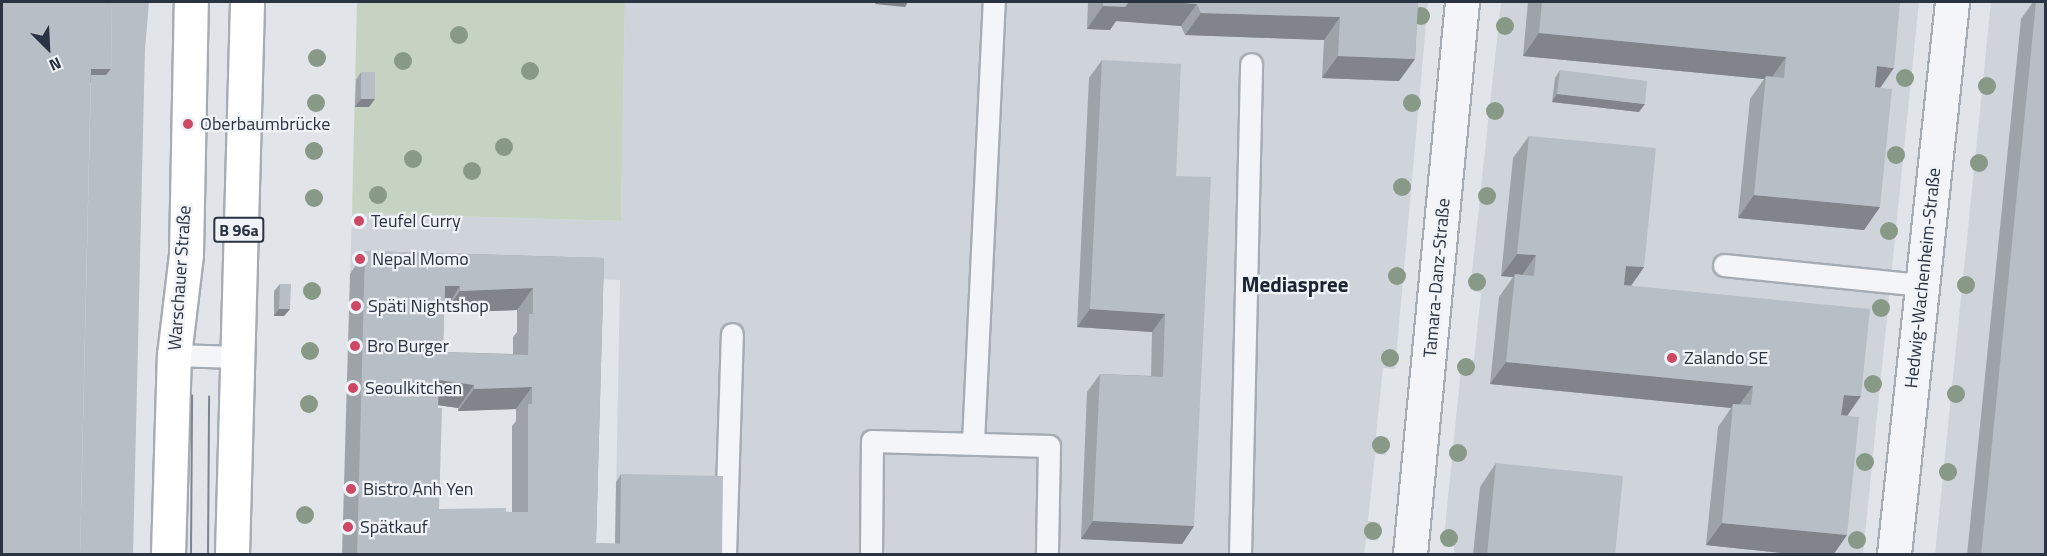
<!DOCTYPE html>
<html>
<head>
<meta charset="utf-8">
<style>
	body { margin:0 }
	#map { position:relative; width:2047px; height:556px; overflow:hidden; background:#e1e5e9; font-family:"Titillium Web",sans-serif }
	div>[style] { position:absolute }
	.built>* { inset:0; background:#cfd4db }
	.green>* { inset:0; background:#c7d3c2 }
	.roads { filter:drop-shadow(2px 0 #a6acb3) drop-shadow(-2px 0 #a6acb3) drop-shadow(0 2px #a6acb3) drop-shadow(0 -2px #a6acb3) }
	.lane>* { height:21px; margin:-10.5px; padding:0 10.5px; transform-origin:10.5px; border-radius:10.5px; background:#f4f5f8 }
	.street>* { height:33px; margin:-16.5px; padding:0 16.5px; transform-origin:16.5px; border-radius:16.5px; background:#f4f5f8 }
	.primary>* { height:33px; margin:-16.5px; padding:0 16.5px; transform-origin:16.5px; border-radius:16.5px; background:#fff }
	.tram>* { height:1.5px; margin:-0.75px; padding:0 0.75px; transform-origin:0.75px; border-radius:0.75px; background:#7b8593 }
	.trees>* { width:18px; height:18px; margin:-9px; border-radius:50%; background:#889a87 }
	.wall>* { inset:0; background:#9ea3aa }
	.shaded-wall>* { inset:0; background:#81858b }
	.building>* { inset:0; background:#b8bec6 }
	.dots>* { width:16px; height:16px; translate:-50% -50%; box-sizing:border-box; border:3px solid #f0f3f7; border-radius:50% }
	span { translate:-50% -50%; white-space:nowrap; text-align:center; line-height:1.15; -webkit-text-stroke:4.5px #f0f3f7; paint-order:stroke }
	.shield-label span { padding:2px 4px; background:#f0f3f7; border:2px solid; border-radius:4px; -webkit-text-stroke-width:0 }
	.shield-label { font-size:16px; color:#2a3341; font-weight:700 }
	.poi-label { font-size:18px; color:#2a3341 }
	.left { translate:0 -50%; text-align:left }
	.street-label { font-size:18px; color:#2a3341 }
	.quarter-label { font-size:21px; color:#1c2432; font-weight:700 }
	.frame { position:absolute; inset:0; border:3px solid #2a3341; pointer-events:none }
	.north { position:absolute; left:18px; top:18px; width:60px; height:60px; -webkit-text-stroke:4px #f0f3f7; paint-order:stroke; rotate:156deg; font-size:16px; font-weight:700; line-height:24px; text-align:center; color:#2a3341 }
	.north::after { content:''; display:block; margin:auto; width:21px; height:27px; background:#2a3341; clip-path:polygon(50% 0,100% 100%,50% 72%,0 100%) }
</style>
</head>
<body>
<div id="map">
	<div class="built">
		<div style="clip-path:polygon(625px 2px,1428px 2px,1395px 369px,1383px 368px,1376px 436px,1388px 438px,1386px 455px,1375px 454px,1368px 521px,1380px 523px,1378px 541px,1366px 539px,1364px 554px,615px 554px,620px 280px,350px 274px,352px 213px,621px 221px)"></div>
		<div style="clip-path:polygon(1501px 2px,1919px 2px,1863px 554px,1454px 554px,1454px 547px,1443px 547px,1462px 359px,1474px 360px,1481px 293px,1470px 290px)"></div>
		<div style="clip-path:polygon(1991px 2px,2045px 2px,2045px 554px,1935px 554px)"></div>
	</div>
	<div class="green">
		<div style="clip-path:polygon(357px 2px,625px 2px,621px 221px,352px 213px)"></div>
	</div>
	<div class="roads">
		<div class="lane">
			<div style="left:1724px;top:265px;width:199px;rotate:5.8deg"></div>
			<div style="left:174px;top:355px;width:62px;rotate:1.8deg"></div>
			<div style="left:973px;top:442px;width:441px;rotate:-87.3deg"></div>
			<div style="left:725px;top:554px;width:220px;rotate:-88.2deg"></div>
			<div style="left:871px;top:554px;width:113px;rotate:-89.5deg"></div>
			<div style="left:872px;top:441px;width:177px;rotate:1.6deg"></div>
			<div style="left:1049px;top:446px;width:108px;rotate:91.1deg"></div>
			<div style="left:1240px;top:554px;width:490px;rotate:-88.7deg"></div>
		</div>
		<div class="street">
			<div style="left:1410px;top:554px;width:554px;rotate:-84.62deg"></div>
			<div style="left:1894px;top:554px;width:555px;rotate:-84deg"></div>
		</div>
		<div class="primary">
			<div style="left:168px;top:554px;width:199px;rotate:-88.3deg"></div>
			<div style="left:174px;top:355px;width:102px;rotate:-83.2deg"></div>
			<div style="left:186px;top:254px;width:252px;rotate:-88.9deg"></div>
			<div style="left:232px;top:554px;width:552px;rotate:-88.44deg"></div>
		</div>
	</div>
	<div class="tram">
		<div style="left:191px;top:554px;width:158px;rotate:-89.6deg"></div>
		<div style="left:208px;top:554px;width:157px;rotate:-89.6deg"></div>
	</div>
	<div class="trees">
		<div style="left:1421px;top:16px"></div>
		<div style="left:1505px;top:26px"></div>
		<div style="left:459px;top:35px"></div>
		<div style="left:317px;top:58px"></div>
		<div style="left:403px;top:61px"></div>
		<div style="left:530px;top:71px"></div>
		<div style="left:1905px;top:78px"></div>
		<div style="left:1987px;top:86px"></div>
		<div style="left:316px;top:103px"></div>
		<div style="left:1412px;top:103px"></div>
		<div style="left:1495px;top:111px"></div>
		<div style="left:504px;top:147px"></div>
		<div style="left:314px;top:151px"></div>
		<div style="left:1896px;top:155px"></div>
		<div style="left:413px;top:159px"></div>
		<div style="left:1979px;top:163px"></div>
		<div style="left:472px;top:171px"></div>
		<div style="left:1402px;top:187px"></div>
		<div style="left:378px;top:195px"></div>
		<div style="left:1487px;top:196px"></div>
		<div style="left:314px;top:198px"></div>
		<div style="left:1889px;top:231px"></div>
		<div style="left:1397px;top:276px"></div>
		<div style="left:1477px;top:282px"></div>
		<div style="left:1966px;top:285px"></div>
		<div style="left:312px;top:291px"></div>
		<div style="left:1881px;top:308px"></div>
		<div style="left:310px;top:351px"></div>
		<div style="left:1390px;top:358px"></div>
		<div style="left:1466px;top:367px"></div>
		<div style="left:1873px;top:384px"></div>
		<div style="left:1956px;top:394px"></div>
		<div style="left:309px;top:404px"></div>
		<div style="left:1381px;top:445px"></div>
		<div style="left:1458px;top:453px"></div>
		<div style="left:1865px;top:462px"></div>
		<div style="left:1948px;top:472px"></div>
		<div style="left:305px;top:515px"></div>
		<div style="left:1373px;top:531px"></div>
		<div style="left:1449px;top:538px"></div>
		<div style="left:1857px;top:540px"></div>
	</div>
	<div class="wall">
		<div style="clip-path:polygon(1088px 2px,1418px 2px,1415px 59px,1399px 81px,1322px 78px,1324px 40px,1185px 35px,1181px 26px,1116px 21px,1110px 30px,1087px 29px)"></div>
		<div style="clip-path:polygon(1528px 2px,1900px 2px,1880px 88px,1880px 207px,1864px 230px,1738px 218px,1750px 99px,1764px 79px,1523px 56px)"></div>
		<div style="clip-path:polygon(2033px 2px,2046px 2px,2046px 555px,1967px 555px,2021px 19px)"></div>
		<div style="clip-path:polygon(1102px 60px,1176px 176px,1194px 526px,1182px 544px,1081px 539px,1087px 392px,1100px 374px,1151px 376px,1152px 332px,1077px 327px,1089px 78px)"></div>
		<div style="clip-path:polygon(1560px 70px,1639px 112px,1552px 102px,1555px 78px)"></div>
		<div style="clip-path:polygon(361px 72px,369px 107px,355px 107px,356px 80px)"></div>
		<div style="clip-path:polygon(1529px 136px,1644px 267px,1631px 286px,1847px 416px,1847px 535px,1833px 555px,1801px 555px,1706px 545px,1718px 427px,1731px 408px,1490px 384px,1499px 297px,1513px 277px,1501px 276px,1513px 158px)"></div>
		<div style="clip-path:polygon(evenodd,365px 251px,604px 258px,596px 543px,615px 544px,616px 482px,621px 474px,722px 555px,342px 555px,350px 274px,365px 251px,517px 310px,517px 332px,513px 337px,513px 354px,443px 352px,444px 313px,517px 310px,365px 251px,438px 405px,458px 408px,458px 411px,516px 409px,516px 421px,512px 426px,512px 512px,439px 509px,438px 405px)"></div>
		<div style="clip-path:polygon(280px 284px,290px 309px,284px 316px,274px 316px,274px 291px)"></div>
		<div style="clip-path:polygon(1496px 463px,1615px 555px,1473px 555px,1480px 487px)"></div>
	</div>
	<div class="shaded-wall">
		<div style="clip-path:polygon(877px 2px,908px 2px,905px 7px,875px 4px)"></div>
		<div style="clip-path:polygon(1128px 2px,1171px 2px,1197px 4px,1181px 26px,1116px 21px,1110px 30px,1087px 29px,1103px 6px)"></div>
		<div style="clip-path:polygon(1201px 13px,1340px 17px,1324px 40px,1185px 35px)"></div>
		<div style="clip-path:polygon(1539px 33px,1786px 57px,1770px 80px,1766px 76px,1764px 79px,1523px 56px)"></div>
		<div style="clip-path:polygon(1338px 56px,1415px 59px,1399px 81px,1322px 78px)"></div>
		<div style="clip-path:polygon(1877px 66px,1894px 68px,1878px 91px,1862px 89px)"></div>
		<div style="clip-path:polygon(91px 69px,111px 69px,101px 83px,87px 83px)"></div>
		<div style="clip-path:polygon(1557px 94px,1645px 104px,1639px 112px,1552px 102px)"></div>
		<div style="clip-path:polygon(361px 99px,375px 99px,369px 107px,355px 107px)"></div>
		<div style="clip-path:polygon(1754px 195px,1880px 207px,1864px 230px,1738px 218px)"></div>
		<div style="clip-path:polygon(1517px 254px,1536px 255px,1520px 278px,1515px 274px,1513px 277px,1501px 276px)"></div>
		<div style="clip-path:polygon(1626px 266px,1644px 267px,1628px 290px,1610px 288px)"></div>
		<div style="clip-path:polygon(445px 286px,460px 286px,445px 309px)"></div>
		<div style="clip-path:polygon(533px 288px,517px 310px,444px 313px,460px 291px)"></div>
		<div style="clip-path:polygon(279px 309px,290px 309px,284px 316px,274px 316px)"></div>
		<div style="clip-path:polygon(1090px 309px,1165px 314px,1152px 332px,1077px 327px)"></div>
		<div style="clip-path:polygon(1506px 362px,1753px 386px,1737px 408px,1733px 404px,1731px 408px,1490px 384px)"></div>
		<div style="clip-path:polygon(439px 380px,474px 385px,458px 408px,423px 403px)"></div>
		<div style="clip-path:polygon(532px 387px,516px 409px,458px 411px,474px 389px)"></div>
		<div style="clip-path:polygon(1844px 395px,1861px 396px,1845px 419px,1828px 417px)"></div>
		<div style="clip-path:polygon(1093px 521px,1194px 526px,1182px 544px,1081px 539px)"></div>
		<div style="clip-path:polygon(1722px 523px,1847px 535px,1833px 555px,1801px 555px,1706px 545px)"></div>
	</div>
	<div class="building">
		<div style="clip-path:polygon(2px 2px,112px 2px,111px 69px,91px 69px,80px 555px,2px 555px)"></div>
		<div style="clip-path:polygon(112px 2px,149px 2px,145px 49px,133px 555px,80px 555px,91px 75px,106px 75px,111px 69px)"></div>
		<div style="clip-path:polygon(1103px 2px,1129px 2px,1125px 7px,1103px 6px)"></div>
		<div style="clip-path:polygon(1171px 2px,1418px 2px,1415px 59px,1338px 56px,1340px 17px,1201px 13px,1197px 4px)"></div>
		<div style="clip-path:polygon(1542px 2px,1900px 2px,1894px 68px,1877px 66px,1875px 87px,1892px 89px,1880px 207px,1754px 195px,1766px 76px,1784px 78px,1786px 57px,1539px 33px)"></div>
		<div style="clip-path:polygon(2036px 2px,2046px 2px,2046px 555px,1981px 555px)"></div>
		<div style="clip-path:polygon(1102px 60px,1181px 64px,1176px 176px,1211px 177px,1194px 526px,1093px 521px,1100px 374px,1163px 377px,1165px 314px,1090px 309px)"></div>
		<div style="clip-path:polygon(1560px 70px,1647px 81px,1645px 104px,1557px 94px)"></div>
		<div style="clip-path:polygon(361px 72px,375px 72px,375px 99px,361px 99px)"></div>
		<div style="clip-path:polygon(1529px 136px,1656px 148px,1644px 267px,1626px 266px,1624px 285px,1870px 309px,1861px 396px,1844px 395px,1841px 415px,1859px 417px,1847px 535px,1722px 523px,1733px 404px,1751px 405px,1753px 386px,1506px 362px,1515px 274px,1534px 276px,1536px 255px,1517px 254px)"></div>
		<div style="clip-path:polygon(evenodd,365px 251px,604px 258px,596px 543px,630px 544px,630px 555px,357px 555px,365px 251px,445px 286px,460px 286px,460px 291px,533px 288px,533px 314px,529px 314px,528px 355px,443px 352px,445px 286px,365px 251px,439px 380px,474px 385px,474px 389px,532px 387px,532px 404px,528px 404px,528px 512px,506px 512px,506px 508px,439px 509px,442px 408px,438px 408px,439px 380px)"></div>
		<div style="clip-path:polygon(280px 284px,291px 284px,290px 309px,279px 309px)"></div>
		<div style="clip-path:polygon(1496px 463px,1623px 476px,1615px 555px,1487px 555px)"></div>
		<div style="clip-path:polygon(621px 474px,723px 476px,722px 555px,630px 555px,630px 544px,620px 544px)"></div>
	</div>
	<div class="dots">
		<div style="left:188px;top:124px;background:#cc4864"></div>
		<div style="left:359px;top:221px;background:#cc4864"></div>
		<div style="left:360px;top:259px;background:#cc4864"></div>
		<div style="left:356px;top:306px;background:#cc4864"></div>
		<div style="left:355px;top:346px;background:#cc4864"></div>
		<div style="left:1672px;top:358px;background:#cc4864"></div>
		<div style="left:353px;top:388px;background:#cc4864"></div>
		<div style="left:351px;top:489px;background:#cc4864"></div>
		<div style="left:348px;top:527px;background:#cc4864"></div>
	</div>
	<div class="shield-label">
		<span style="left:239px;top:230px">B 96a</span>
	</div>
	<div class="poi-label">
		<span class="left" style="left:200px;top:124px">Oberbaumbrücke</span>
		<span class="left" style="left:371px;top:221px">Teufel Curry</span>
		<span class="left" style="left:372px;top:259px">Nepal Momo</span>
		<span class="left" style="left:368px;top:306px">Späti Nightshop</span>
		<span class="left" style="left:367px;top:346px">Bro Burger</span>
		<span class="left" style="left:1684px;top:358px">Zalando SE</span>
		<span class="left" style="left:365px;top:388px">Seoulkitchen</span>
		<span class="left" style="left:363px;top:489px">Bistro Anh Yen</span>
		<span class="left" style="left:360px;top:527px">Spätkauf</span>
	</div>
	<div class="street-label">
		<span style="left:180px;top:278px;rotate:-86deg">Warschauer Straße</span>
		<span style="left:1437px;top:278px;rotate:-85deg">Tamara-Danz-Straße</span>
		<span style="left:1923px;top:278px;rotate:-84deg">Hedwig-Wachenheim-Straße</span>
	</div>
	<div class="quarter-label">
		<span style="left:1295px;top:284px">Mediaspree</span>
	</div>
	<div class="frame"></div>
	<div class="north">N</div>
</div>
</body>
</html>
